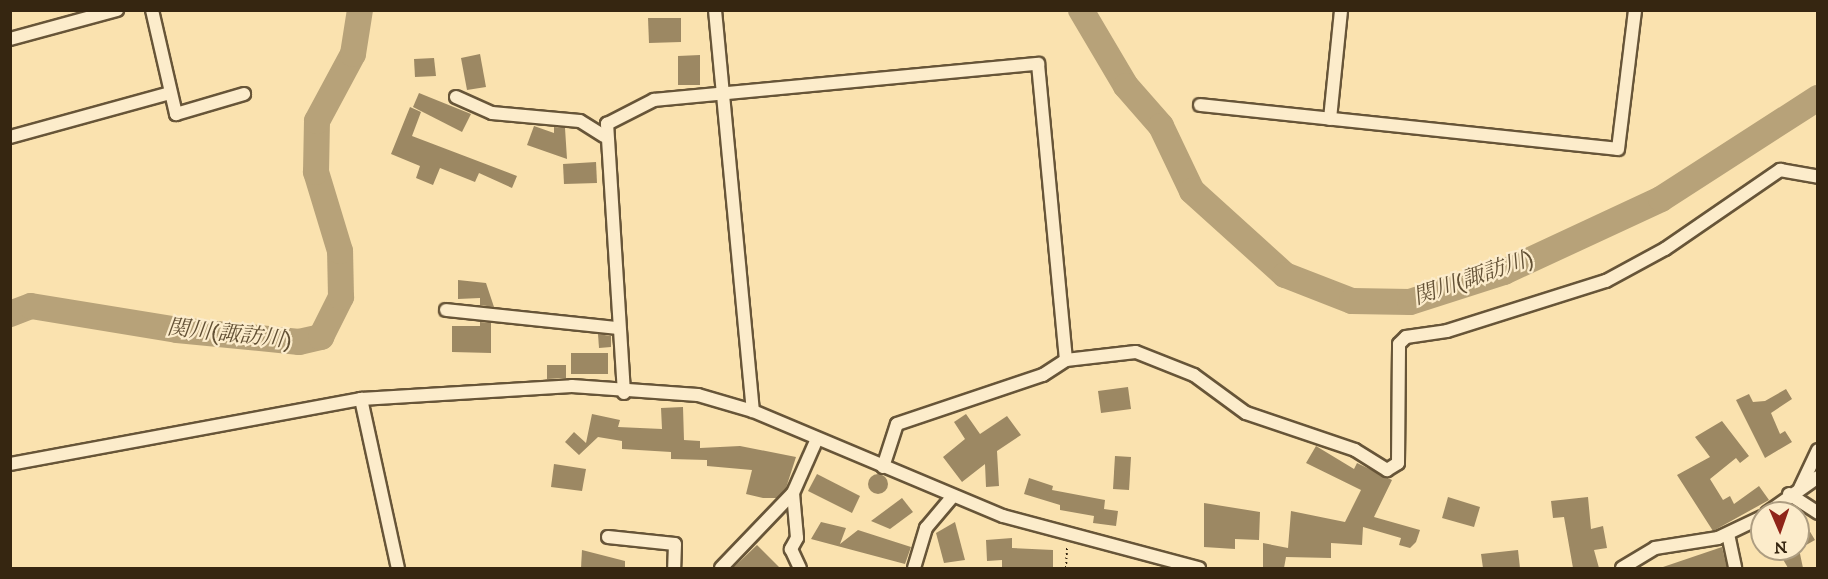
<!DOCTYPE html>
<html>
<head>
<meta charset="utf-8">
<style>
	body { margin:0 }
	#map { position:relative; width:1828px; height:579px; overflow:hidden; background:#fae2af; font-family:"IM FELL DW Pica","Noto Serif JP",serif }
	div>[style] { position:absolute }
	.river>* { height:26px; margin:-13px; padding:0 13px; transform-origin:13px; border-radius:13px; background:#b7a279 }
	.building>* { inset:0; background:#9c8863 }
	.round { border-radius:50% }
	.path>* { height:2px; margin-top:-1px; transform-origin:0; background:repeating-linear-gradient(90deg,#362611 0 1.5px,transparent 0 4.5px) }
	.roads { filter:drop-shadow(2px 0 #675538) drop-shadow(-2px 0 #675538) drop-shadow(0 2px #675538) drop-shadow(0 -2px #675538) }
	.street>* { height:12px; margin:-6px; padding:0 6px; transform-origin:6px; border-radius:6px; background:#fceccb }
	span { translate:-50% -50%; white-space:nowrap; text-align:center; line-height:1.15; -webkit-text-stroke:4.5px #fceccb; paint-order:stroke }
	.water-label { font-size:22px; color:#635135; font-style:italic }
	.frame { position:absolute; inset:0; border:12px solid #362611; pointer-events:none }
	.north { position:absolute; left:1750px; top:501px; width:60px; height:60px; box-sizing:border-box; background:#fceccb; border:2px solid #ad9d81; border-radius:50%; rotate:178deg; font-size:16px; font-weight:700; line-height:24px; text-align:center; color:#362611 }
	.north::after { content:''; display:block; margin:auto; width:21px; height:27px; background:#8f2418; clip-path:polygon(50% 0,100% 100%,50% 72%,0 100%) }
</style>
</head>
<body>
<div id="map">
	<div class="river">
		<div style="left:1081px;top:10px;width:88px;rotate:59.4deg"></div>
		<div style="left:1126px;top:86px;width:53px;rotate:48.8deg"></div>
		<div style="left:1161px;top:126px;width:72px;rotate:64.5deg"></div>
		<div style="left:1192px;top:191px;width:125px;rotate:42.1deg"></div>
		<div style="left:1285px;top:275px;width:72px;rotate:21.2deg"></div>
		<div style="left:1352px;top:301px;width:58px;rotate:1deg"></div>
		<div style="left:1410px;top:302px;width:99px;rotate:-17.7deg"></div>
		<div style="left:1504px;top:272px;width:173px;rotate:-24.9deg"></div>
		<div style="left:1661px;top:199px;width:187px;rotate:-32.8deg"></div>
		<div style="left:10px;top:314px;width:22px;rotate:-21deg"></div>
		<div style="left:31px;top:306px;width:148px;rotate:9.3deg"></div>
		<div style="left:177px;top:330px;width:123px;rotate:5.6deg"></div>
		<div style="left:299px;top:342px;width:23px;rotate:-13deg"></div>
		<div style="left:321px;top:337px;width:45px;rotate:-63.4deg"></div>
		<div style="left:341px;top:297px;width:46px;rotate:-91.2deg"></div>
		<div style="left:340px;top:251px;width:83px;rotate:-106.9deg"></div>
		<div style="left:316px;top:172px;width:51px;rotate:-88.9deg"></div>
		<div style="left:317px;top:121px;width:76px;rotate:-61.8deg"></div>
		<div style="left:353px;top:54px;width:45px;rotate:-81deg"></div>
	</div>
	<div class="building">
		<div style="clip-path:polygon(648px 18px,681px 18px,681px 42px,649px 43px)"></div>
		<div style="clip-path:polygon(480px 54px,486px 87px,467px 90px,461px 58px)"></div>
		<div style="clip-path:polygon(700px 55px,700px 85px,678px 85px,678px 56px)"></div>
		<div style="clip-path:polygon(434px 58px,436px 76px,415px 77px,414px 59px)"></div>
		<div style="clip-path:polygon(419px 93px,471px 114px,462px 132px,413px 107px)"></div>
		<div style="clip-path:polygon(410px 107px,421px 112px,412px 136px,517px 176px,512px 188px,479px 173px,475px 182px,440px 168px,433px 185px,416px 178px,420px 166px,391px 154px)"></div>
		<div style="clip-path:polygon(534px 126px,554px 133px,554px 127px,565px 128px,567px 159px,527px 145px)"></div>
		<div style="clip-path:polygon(596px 162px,597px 183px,564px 184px,563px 164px)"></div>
		<div style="clip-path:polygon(458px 280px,486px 283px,494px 307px,480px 305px,480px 298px,458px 299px)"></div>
		<div style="clip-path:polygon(480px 322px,491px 323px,491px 353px,452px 352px,452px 326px,480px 326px)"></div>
		<div style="clip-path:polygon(598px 334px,611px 336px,611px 347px,599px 348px)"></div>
		<div style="clip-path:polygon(571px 353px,608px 353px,608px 374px,571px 374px)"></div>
		<div style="clip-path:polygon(547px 365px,566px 365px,566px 378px,547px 379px)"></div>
		<div style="clip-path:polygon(1128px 387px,1131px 409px,1101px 413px,1098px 391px)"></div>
		<div style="clip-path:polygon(1786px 389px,1792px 399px,1771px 413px,1780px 434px,1785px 431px,1792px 442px,1765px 458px,1736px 400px,1749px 394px,1753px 402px,1765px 401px)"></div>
		<div style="clip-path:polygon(683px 407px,684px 440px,700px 441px,700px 448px,740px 446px,796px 457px,786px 488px,777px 498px,763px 498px,746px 494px,752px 470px,707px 466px,707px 460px,671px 459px,671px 452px,622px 449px,622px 441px,598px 437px,579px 455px,565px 442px,574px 432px,586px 443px,592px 414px,620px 420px,618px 427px,662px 429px,661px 408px)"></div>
		<div style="clip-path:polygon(966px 414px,980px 434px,1007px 416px,1021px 435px,997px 451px,999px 486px,986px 487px,985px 464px,962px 482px,943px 457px,965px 439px,954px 422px)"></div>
		<div style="clip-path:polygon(1722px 421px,1749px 456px,1740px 463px,1736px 458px,1710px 479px,1723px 500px,1730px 496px,1734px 504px,1759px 486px,1769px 500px,1713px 531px,1677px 475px,1710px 457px,1695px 437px)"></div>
		<div style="clip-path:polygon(1316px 446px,1354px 469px,1357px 463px,1392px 480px,1374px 517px,1420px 530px,1416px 542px,1410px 548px,1399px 545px,1401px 538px,1363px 527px,1362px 545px,1331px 543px,1331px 558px,1286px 557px,1284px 568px,1263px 568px,1263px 543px,1288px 548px,1291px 511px,1345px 522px,1361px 490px,1306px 463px)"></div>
		<div style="clip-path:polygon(1115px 456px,1131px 457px,1129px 490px,1113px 489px)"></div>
		<div style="clip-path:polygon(554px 464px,586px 469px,582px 491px,551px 487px)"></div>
		<div class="round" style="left:868px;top:474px;width:20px;height:20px"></div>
		<div style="clip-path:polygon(817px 474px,860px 496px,852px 513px,808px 491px)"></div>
		<div style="clip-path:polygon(1029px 478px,1053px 486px,1052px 490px,1105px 500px,1104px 509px,1118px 511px,1116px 526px,1093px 523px,1094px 516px,1060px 510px,1060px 505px,1024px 494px)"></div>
		<div style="clip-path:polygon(1448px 497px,1480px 507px,1474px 527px,1442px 518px)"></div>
		<div style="clip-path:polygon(1588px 497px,1591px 529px,1603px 526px,1607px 548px,1594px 550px,1599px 568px,1573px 568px,1564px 517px,1553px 518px,1551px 501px)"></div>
		<div style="clip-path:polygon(902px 498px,913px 512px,890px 529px,871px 521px)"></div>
		<div style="clip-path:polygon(1204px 503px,1260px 512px,1259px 540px,1235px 539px,1235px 549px,1204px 547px)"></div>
		<div style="clip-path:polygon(821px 522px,846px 528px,840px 544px,858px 530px,911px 547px,905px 564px,811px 539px)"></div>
		<div style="clip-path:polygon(955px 522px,965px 560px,944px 563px,936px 533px)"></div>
		<div style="clip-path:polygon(1806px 525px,1815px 540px,1799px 549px,1803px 568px,1788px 568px,1777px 549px,1798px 549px,1798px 530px)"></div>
		<div style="clip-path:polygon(1012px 538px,1012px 548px,1053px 550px,1053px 568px,1002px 568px,1002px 560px,987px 561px,986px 540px)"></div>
		<div style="clip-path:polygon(757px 545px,780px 568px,733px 568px)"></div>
		<div style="clip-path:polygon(1722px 547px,1727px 568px,1663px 568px,1663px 567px)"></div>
		<div style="clip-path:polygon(582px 550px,625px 561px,625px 568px,581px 568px)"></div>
		<div style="clip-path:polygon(1518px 550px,1520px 568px,1483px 568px,1481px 554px)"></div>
	</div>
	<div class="path">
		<div style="left:1066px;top:568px;width:21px;rotate:-87deg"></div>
	</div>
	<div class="roads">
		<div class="street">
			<div style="left:152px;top:10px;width:107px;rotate:77deg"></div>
			<div style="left:176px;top:114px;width:71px;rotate:-16.4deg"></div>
			<div style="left:715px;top:10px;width:403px;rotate:84.6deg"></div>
			<div style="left:10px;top:39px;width:111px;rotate:-15.2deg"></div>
			<div style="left:456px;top:97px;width:39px;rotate:24deg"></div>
			<div style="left:492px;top:113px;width:88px;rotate:5.2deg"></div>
			<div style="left:580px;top:121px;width:28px;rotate:32deg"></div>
			<div style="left:1200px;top:105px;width:420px;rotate:6deg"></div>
			<div style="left:1618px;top:149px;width:140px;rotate:-83deg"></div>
			<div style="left:1330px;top:119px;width:110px;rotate:-84.2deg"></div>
			<div style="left:10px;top:137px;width:166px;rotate:-15.4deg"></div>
			<div style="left:446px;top:310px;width:172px;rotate:6deg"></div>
			<div style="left:624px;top:393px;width:270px;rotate:-93.6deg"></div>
			<div style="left:607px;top:124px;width:53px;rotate:-27.1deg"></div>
			<div style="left:654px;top:100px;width:386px;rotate:-5.4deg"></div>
			<div style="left:1038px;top:64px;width:297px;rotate:84.6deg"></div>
			<div style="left:361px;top:399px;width:173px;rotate:77.7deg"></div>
			<div style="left:10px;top:464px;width:357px;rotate:-10.5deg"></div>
			<div style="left:361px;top:399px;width:211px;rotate:-3.5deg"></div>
			<div style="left:572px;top:386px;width:126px;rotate:4.1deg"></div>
			<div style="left:698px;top:395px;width:57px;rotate:16.2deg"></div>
			<div style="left:753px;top:411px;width:271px;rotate:22.8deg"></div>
			<div style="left:1003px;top:516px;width:203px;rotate:14.9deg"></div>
			<div style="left:883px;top:467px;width:45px;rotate:-72deg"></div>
			<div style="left:897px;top:424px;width:154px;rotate:-18.6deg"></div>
			<div style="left:1043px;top:375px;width:27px;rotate:-33deg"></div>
			<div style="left:1066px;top:360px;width:70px;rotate:-6.5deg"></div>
			<div style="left:1136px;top:352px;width:62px;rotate:21.6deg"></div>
			<div style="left:1194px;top:375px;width:64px;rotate:36.2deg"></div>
			<div style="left:1246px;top:413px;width:115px;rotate:18.7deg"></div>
			<div style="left:1355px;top:450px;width:38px;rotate:32deg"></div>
			<div style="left:1387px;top:470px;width:13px;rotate:-32deg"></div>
			<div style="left:1398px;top:463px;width:119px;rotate:-89.5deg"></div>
			<div style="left:1399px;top:344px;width:10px;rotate:-45deg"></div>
			<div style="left:1406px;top:337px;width:41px;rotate:-8.3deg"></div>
			<div style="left:1447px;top:331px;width:167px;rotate:-17.5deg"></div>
			<div style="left:1606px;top:281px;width:67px;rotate:-28.5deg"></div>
			<div style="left:1665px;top:249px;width:140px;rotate:-34.5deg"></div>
			<div style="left:1780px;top:170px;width:39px;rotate:10deg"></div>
			<div style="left:1800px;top:488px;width:42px;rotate:-64.7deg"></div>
			<div style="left:793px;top:493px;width:45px;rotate:84.9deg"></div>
			<div style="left:797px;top:538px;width:13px;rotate:119deg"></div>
			<div style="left:791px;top:549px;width:21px;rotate:65deg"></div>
			<div style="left:1789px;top:494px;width:35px;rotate:33deg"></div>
			<div style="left:1767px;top:513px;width:62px;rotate:-35.2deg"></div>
			<div style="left:1728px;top:534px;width:35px;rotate:78deg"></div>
			<div style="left:608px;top:537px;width:67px;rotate:6deg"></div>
			<div style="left:675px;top:544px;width:24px;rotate:92deg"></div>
			<div style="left:721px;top:568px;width:104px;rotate:-46.2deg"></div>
			<div style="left:793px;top:493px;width:57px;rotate:-66.1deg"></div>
			<div style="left:914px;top:568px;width:42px;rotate:-73.3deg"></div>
			<div style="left:926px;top:528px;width:42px;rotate:-49.8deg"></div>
			<div style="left:1622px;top:568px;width:39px;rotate:-31deg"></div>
			<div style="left:1655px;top:548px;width:64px;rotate:-9deg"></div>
			<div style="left:1718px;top:538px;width:49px;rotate:-25.5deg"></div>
		</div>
	</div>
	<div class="water-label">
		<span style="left:1473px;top:278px;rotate:-19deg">関川(諏訪川)</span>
		<span style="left:229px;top:334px;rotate:6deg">関川(諏訪川)</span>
	</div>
	<div class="frame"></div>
	<div class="north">N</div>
</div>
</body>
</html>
